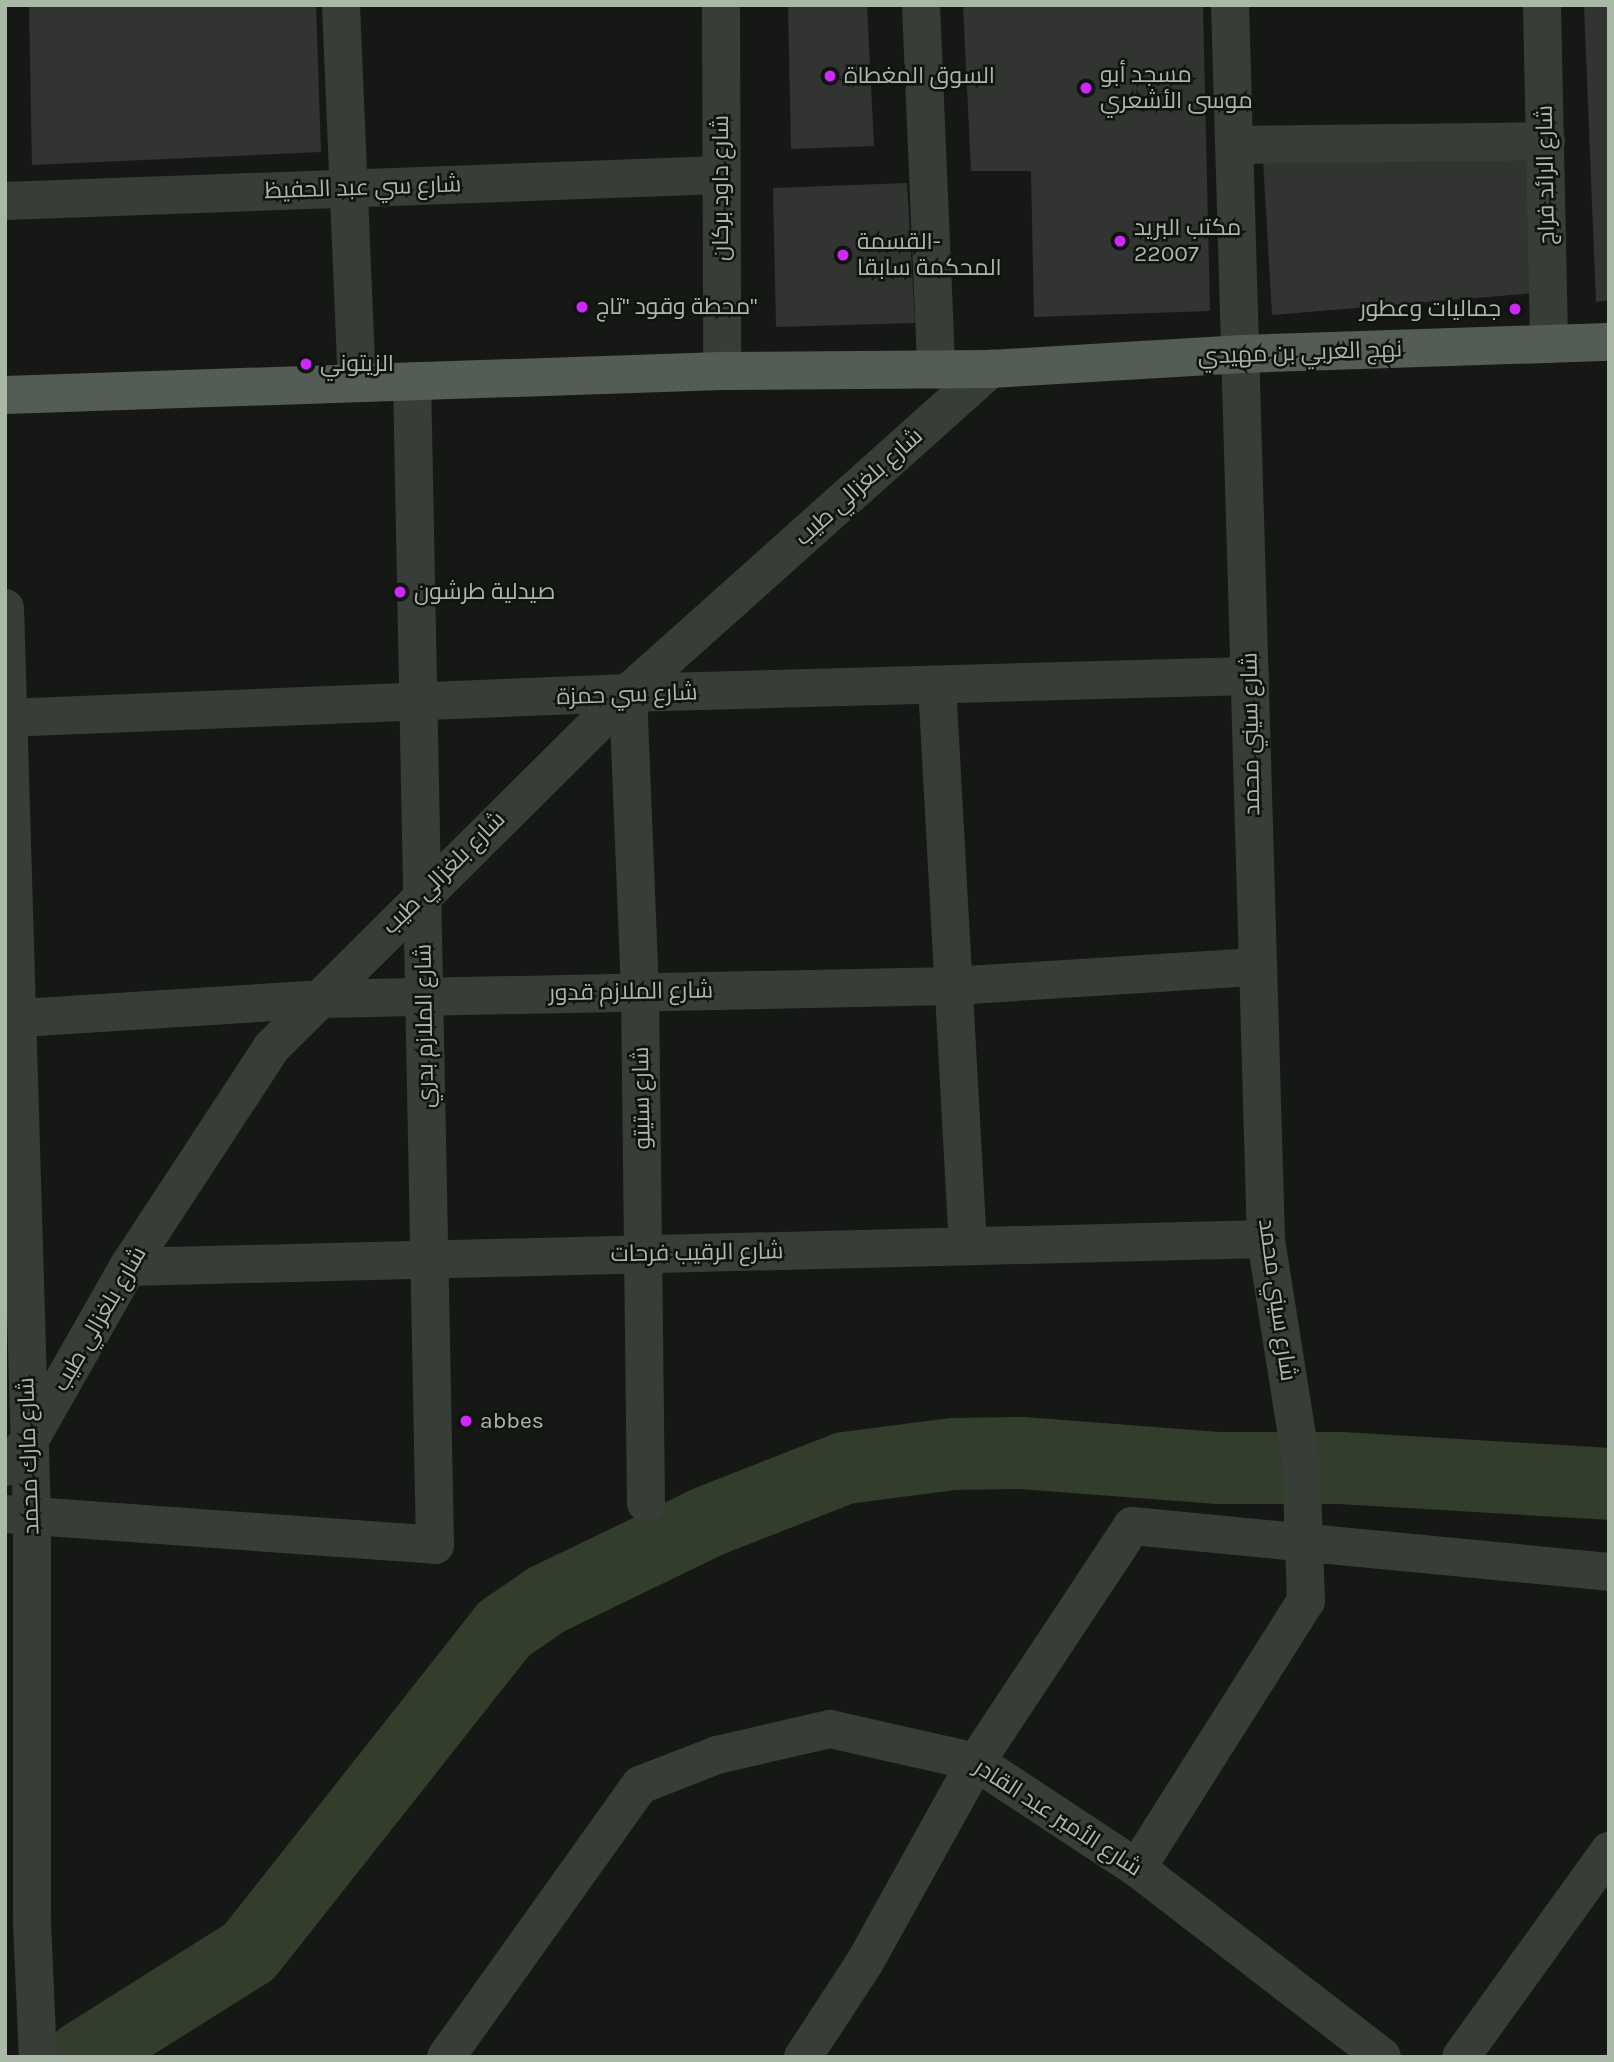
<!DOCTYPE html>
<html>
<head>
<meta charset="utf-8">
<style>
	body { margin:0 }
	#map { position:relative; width:1614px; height:2062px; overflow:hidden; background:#161816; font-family:Karla,Cairo,sans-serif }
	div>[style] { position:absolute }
	.river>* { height:72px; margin:-36px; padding:0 36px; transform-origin:36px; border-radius:36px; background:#333d2b }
	.building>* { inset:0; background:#313431 }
	.minor>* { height:38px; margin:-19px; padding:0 19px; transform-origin:19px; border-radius:19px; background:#373e37 }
	.major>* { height:38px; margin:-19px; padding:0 19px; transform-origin:19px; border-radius:19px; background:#545d53 }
	.dots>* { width:19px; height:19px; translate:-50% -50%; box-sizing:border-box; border:4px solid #111311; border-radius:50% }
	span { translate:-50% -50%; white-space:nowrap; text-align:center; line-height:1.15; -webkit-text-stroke:5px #111311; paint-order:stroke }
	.poi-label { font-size:23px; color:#aab9a7 }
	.left { translate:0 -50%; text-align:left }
	.right { translate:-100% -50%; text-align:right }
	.street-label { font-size:23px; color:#aab9a7 }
	.frame { position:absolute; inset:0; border:7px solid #aab9a7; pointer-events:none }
</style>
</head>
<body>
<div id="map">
	<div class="river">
		<div style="left:82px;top:2057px;width:197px;rotate:-32.2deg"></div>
		<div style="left:249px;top:1952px;width:412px;rotate:-51.7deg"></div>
		<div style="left:504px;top:1629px;width:51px;rotate:-34.6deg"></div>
		<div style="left:546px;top:1600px;width:179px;rotate:-25.8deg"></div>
		<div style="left:707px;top:1522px;width:148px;rotate:-21.4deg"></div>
		<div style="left:845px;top:1468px;width:109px;rotate:-7.4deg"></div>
		<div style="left:953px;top:1454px;width:69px;rotate:-0.8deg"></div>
		<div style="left:1022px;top:1453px;width:195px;rotate:4.4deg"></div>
		<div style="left:1216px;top:1468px;width:125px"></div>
		<div style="left:1341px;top:1468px;width:268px;rotate:3.4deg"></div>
	</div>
	<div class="building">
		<div style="clip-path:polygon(29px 5px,316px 5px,321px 152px,32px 165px)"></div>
		<div style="clip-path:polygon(788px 5px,867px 5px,874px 146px,791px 149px)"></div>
		<div style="clip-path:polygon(963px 5px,1203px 5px,1210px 311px,1034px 317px,1031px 171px,971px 171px)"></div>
		<div style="clip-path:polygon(1584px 5px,1609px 5px,1609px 300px,1596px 302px)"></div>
		<div style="clip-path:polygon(1530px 153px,1534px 293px,1272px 315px,1263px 160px)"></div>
		<div style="clip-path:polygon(907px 183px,915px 323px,776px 327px,773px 188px)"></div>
	</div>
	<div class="minor">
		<div style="left:341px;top:5px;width:378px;rotate:87.6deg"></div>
		<div style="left:721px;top:5px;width:366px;rotate:89.8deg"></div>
		<div style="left:921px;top:5px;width:365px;rotate:87.6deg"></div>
		<div style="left:1542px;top:5px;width:339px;rotate:88.8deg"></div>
		<div style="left:1236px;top:145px;width:310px;rotate:-0.7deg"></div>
		<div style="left:5px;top:201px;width:716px;rotate:-2.08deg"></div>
		<div style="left:5px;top:608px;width:908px;rotate:88.3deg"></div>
		<div style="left:32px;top:1516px;width:406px;rotate:90deg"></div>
		<div style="left:32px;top:1922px;width:135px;rotate:87.5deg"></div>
		<div style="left:937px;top:685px;width:562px;rotate:86.84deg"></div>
		<div style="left:628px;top:693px;width:298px;rotate:87.7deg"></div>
		<div style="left:640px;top:991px;width:512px;rotate:89.33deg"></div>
		<div style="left:5px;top:718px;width:624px;rotate:-2.3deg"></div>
		<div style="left:628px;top:693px;width:622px;rotate:-1.57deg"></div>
		<div style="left:5px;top:1019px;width:317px;rotate:-3.6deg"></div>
		<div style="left:321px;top:999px;width:631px;rotate:-1.18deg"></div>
		<div style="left:952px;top:986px;width:305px;rotate:-3.6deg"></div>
		<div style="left:128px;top:1267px;width:1138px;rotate:-1.41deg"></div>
		<div style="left:5px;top:1467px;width:33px;rotate:-46deg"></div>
		<div style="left:28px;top:1443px;width:202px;rotate:-60.4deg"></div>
		<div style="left:128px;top:1267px;width:263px;rotate:-56.8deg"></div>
		<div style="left:272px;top:1047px;width:502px;rotate:-44.84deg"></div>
		<div style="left:628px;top:693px;width:487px;rotate:-41.8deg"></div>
		<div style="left:5px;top:1514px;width:431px;rotate:4.1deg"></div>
		<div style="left:435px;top:1545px;width:1164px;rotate:-91.13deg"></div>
		<div style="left:1137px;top:1868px;width:316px;rotate:-57.7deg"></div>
		<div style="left:1306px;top:1601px;width:140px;rotate:-92deg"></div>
		<div style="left:1301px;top:1461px;width:225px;rotate:-99deg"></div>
		<div style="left:1266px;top:1239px;width:1235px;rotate:-91.67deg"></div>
		<div style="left:446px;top:2057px;width:334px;rotate:-54.5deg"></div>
		<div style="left:640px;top:1785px;width:83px;rotate:-21.3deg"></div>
		<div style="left:717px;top:1755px;width:116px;rotate:-13deg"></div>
		<div style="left:830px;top:1729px;width:150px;rotate:12.7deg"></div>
		<div style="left:976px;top:1762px;width:193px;rotate:33.4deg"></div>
		<div style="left:1137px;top:1868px;width:309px;rotate:37.6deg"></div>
		<div style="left:803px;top:2057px;width:113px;rotate:-56.9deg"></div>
		<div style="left:865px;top:1962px;width:229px;rotate:-61deg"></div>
		<div style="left:976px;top:1762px;width:283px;rotate:-56.5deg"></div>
		<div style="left:1132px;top:1526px;width:479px;rotate:5.5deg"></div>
		<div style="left:1461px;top:2057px;width:254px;rotate:-54.3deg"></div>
	</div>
	<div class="major">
		<div style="left:5px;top:395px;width:717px;rotate:-1.92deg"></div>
		<div style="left:722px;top:371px;width:269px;rotate:-0.4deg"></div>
		<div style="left:991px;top:369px;width:252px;rotate:-3.4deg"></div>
		<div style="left:1243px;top:354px;width:366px;rotate:-1.9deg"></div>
	</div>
	<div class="dots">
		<div style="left:830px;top:76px;background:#d027ff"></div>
		<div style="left:1086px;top:88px;background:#d027ff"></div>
		<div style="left:1120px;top:241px;background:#d027ff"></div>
		<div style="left:843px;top:255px;background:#d027ff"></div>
		<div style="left:582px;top:307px;background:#d027ff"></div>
		<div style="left:1515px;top:309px;background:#d027ff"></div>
		<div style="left:306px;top:364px;background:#d027ff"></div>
		<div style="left:400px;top:592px;background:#d027ff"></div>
		<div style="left:466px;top:1421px;background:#d027ff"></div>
	</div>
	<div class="poi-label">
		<span class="left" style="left:1100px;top:88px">مسجد أبو<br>موسى الأشعري</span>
		<span class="left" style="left:844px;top:76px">السوق المغطاة</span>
		<span class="left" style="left:1134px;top:241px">مكتب البريد<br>22007</span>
		<span class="left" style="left:857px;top:255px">القسمة-<br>المحكمة سابقا</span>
		<span class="left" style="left:596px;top:307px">محطة وقود "تاج"</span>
		<span class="right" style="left:1501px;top:309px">جماليات وعطور</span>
		<span class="left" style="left:320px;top:364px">الزيتوني</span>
		<span class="left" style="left:414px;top:592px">صيدلية طرشون</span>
		<span class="left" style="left:480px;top:1421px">abbes</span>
	</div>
	<div class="street-label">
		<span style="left:1546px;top:175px;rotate:-91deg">شارع الرائد فراج</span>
		<span style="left:363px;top:188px;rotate:-2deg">شارع سي عبد الحفيظ</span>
		<span style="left:721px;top:188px;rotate:-90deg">شارع داود بركان</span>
		<span style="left:1300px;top:353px;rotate:-2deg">نهج العربي بن مهيدي</span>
		<span style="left:859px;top:487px;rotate:-42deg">شارع بلغزالي طيب</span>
		<span style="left:627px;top:695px;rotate:-2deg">شارع سي حمزة</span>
		<span style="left:1251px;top:734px;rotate:-91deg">شارع سيني محمد</span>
		<span style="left:444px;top:873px;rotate:-45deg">شارع بلغزالي طيب</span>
		<span style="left:631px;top:992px;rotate:-1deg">شارع الملازم قدور</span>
		<span style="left:425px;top:1026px;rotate:-91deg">شارع الملازم بدري</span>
		<span style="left:642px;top:1098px;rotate:-91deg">شارع ستيتو</span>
		<span style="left:697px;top:1253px;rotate:-1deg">شارع الرقيب فرحات</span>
		<span style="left:1277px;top:1300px;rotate:82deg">شارع سيني محمد</span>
		<span style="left:100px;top:1319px;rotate:-60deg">شارع بلغزالي طيب</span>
		<span style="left:29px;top:1456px;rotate:-92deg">شارع مارك محمد</span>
		<span style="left:1058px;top:1818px;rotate:33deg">شارع الأمير عبد القادر</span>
	</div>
	<div class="frame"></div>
</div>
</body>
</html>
